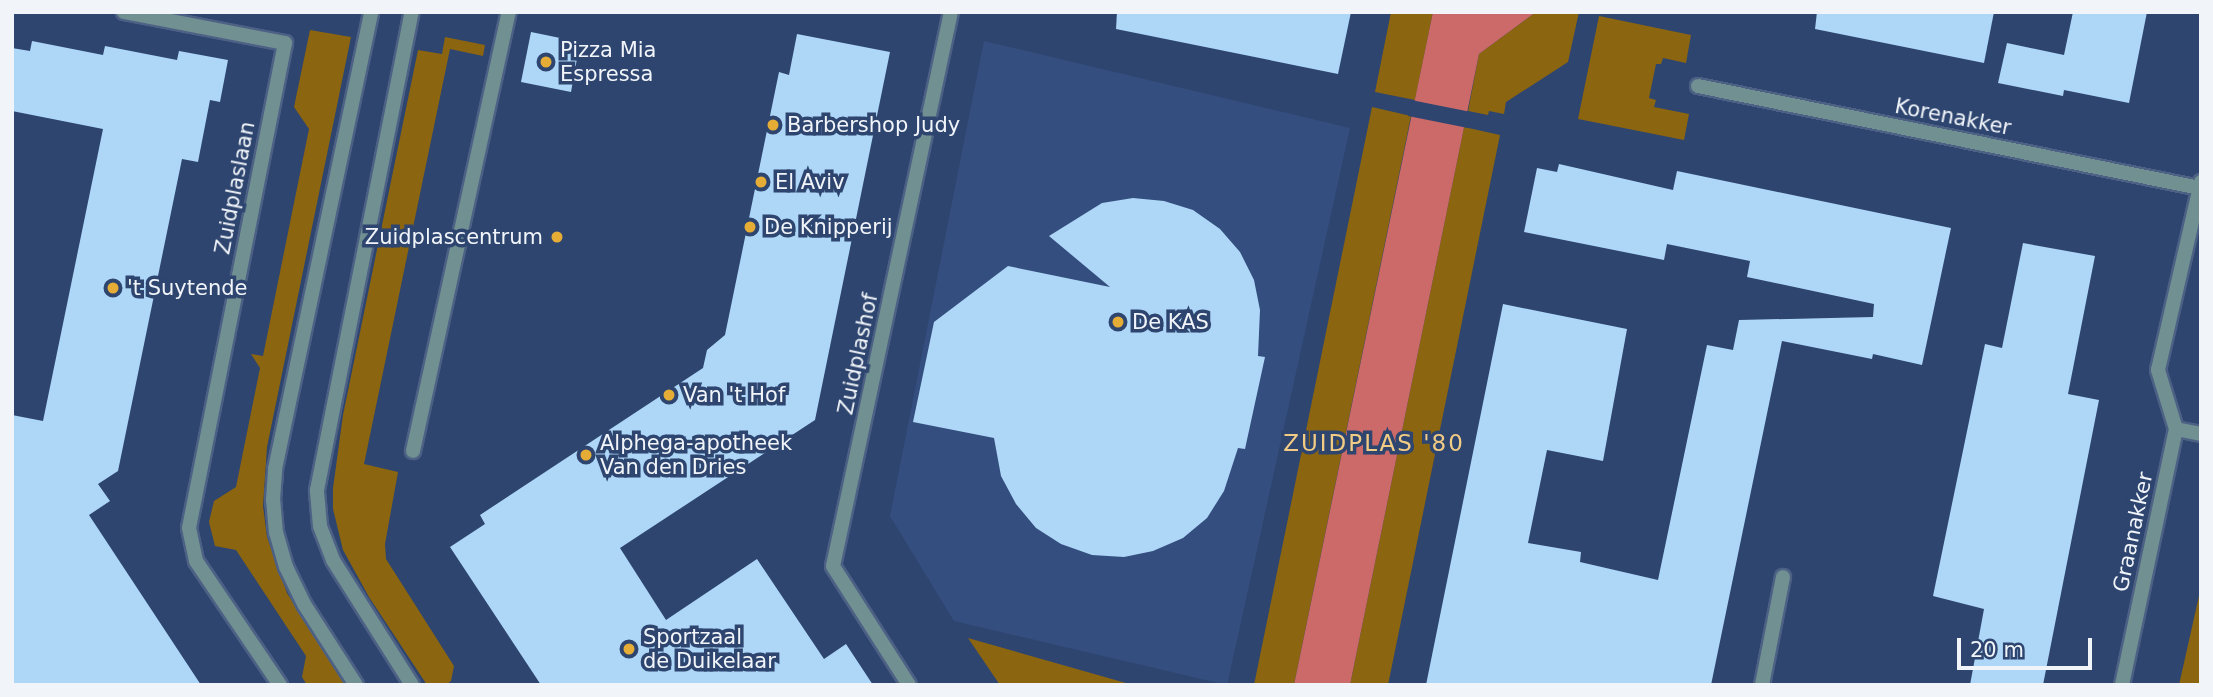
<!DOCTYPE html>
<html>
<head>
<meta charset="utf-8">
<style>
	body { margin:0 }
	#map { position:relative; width:2213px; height:697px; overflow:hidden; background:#2e456f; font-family:"DejaVu Sans",sans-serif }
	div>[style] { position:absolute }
	.built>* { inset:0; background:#344f7f }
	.green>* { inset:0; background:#8b6510 }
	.water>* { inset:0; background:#cc6a69 }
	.pier>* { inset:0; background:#2e456f }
	.building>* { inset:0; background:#aed7f7 }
	.roads { filter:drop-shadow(2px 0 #4d6185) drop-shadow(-2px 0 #4d6185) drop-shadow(0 2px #4d6185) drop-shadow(0 -2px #4d6185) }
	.minor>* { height:14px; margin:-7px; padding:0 7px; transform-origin:7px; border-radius:7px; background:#719092 }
	.tertiary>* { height:14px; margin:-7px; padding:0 7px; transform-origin:7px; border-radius:7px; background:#719092 }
	.dots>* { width:19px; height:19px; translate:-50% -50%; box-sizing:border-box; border:4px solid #2e456f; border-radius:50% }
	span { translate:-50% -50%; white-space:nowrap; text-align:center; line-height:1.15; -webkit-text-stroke:7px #2e456f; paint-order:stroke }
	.poi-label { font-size:21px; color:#f1f5fa }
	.left { translate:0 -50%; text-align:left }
	.right { translate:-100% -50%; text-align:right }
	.street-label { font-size:21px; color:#f1f5fa }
	.neighbourhood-label { font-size:23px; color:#f2cb84; letter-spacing:2px }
	.frame { position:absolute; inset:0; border:14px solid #f1f5fa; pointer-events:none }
	.scale { position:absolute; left:1957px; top:638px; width:135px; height:32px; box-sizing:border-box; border:4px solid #f1f5fa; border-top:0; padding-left:9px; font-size:21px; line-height:24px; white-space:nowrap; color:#f1f5fa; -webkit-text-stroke:5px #2e456f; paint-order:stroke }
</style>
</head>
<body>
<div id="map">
	<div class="built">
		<div style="clip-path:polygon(984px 41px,1350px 128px,1227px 685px,954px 621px,890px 516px)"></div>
	</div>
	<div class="green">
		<div style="clip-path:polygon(1391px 12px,1433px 12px,1415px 100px,1375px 92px)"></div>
		<div style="clip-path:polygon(1536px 12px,1579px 12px,1568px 62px,1506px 102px,1504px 114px,1489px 111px,1488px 115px,1468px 111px,1479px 54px)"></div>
		<div style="clip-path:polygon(1599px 16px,1691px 35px,1686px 63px,1663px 58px,1661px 64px,1656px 64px,1649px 98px,1656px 100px,1654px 107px,1689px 114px,1684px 140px,1578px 119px)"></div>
		<div style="clip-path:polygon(310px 30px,351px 37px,267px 447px,263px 506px,267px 537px,287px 593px,345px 685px,307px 685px,302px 677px,306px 656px,236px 550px,215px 546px,209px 522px,214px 501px,236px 487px,260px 368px,251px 354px,263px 356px,309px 129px,294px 107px)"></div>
		<div style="clip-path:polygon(445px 37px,485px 45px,483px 56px,450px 49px,364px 464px,398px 472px,385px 544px,386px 559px,454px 666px,451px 681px,446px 685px,427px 685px,369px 597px,343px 550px,333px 509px,333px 488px,343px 415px,418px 50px,442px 54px)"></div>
		<div style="clip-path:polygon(1372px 107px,1411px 116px,1294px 685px,1254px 685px)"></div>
		<div style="clip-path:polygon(1464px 127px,1500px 135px,1388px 685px,1350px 685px)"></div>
		<div style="clip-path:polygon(2201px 587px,2201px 685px,2179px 685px)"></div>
		<div style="clip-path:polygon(968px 638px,1133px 685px,1000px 685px)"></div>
	</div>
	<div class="water">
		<div style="clip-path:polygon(1433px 12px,1536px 12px,1479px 54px,1350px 685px,1294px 685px)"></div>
	</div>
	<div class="pier">
		<div style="clip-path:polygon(1411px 100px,1471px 112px,1468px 128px,1408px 116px)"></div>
	</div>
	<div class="building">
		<div style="clip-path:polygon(1117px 12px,1351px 12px,1338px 74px,1116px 29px)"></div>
		<div style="clip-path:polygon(1817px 12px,1994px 12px,1984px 63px,1815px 29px)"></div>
		<div style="clip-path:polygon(2073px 12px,2147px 12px,2129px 103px,2064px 90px,2063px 96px,1998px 83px,2007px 43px,2064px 55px)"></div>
		<div style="clip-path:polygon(531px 32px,570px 40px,578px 53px,571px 92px,521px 82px)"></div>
		<div style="clip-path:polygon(797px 34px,890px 52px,815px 420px,620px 548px,666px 620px,757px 559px,824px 659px,846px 644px,873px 685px,541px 685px,450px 547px,485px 524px,480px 515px,703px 368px,707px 350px,725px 335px,779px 72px,789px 75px)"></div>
		<div style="clip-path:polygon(32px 41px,103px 55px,105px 46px,177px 60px,179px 51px,228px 60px,220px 102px,210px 100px,198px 162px,182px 159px,118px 471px,98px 484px,110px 501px,89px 515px,201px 685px,12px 685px,12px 415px,43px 421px,103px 129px,12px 111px,12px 48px,30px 51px)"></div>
		<div style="clip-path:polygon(1559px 164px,1673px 190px,1677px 171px,1951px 228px,1922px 365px,1873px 354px,1872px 359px,1782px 341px,1711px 685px,1426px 685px,1503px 304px,1627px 329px,1603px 461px,1547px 450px,1528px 543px,1581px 552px,1580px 562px,1658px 580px,1707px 345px,1733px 350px,1739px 320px,1873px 317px,1874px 304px,1747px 277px,1750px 261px,1667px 244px,1664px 260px,1524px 232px,1537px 168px,1557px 172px)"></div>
		<div style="clip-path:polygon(1133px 198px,1164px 201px,1193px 210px,1220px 229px,1240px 252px,1254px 280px,1260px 310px,1258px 356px,1265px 357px,1245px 449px,1238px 448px,1224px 491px,1207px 518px,1183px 538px,1153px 551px,1124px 557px,1092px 555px,1061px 544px,1036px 528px,1016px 504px,1001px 476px,994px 438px,913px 422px,934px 322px,1008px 266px,1110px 287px,1049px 236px,1102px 203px)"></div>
		<div style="clip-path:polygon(2023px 243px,2095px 256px,2068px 394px,2099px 400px,2043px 685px,1970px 685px,1984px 609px,1933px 596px,1985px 344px,2002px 348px)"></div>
	</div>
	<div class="roads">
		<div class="minor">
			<div style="left:124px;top:12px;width:164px;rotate:10.9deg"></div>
			<div style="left:285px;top:43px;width:494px;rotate:101.2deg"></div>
			<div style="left:189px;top:528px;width:34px;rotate:78deg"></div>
			<div style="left:196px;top:561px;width:150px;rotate:55.9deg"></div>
			<div style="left:1698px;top:86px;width:512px;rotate:11.49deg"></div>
			<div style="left:2176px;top:429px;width:25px;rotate:11deg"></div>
			<div style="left:413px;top:451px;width:449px;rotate:-77.7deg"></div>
			<div style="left:909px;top:685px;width:141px;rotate:-122.6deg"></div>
			<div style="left:833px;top:566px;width:566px;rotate:-77.98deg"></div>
			<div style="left:1762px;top:685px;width:110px;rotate:-79deg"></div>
			<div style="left:2122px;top:685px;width:262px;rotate:-78.1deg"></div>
			<div style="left:2176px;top:429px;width:62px;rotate:-107deg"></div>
			<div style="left:2158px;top:370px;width:193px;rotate:-77.1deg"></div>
		</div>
		<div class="tertiary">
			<div style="left:356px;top:685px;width:96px;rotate:-122.7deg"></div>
			<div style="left:304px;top:604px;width:41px;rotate:-115.9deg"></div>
			<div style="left:286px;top:567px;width:35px;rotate:-106deg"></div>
			<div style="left:276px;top:533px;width:33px;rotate:-95deg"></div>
			<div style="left:273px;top:500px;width:31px;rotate:-86deg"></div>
			<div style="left:275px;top:469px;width:467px;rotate:-78.1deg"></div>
			<div style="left:412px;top:685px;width:148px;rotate:-122.3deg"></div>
			<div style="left:333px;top:560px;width:36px;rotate:-111deg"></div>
			<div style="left:320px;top:526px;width:36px;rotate:-95deg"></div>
			<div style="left:317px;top:490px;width:487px;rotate:-78.8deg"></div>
		</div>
	</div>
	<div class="dots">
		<div style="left:546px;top:62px;background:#e6ad36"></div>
		<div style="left:773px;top:125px;background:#e6ad36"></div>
		<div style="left:761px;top:182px;background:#e6ad36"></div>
		<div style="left:750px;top:227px;background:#e6ad36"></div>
		<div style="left:557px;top:237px;background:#e6ad36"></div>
		<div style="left:113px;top:288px;background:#e6ad36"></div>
		<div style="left:1118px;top:322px;background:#e6ad36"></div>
		<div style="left:669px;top:395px;background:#e6ad36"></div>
		<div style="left:586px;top:455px;background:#e6ad36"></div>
		<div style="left:629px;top:649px;background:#e6ad36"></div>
	</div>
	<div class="poi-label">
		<span class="left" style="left:560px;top:62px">Pizza Mia<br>Espressa</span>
		<span class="left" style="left:787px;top:125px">Barbershop Judy</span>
		<span class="left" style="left:775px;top:182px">El Aviv</span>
		<span class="left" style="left:764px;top:227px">De Knipperij</span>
		<span class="right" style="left:543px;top:237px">Zuidplascentrum</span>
		<span class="left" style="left:127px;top:288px">'t Suytende</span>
		<span class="left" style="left:1132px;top:322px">De KAS</span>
		<span class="left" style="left:683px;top:395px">Van 't Hof</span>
		<span class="left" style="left:600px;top:455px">Alphega-apotheek<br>Van den Dries</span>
		<span class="left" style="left:643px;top:649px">Sportzaal<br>de Duikelaar</span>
	</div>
	<div class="street-label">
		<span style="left:1953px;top:117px;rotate:11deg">Korenakker</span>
		<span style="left:235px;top:188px;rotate:-79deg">Zuidplaslaan</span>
		<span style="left:858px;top:354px;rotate:-78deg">Zuidplashof</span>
		<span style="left:2133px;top:532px;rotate:-78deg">Graanakker</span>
	</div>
	<div class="neighbourhood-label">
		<span style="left:1374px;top:443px">ZUIDPLAS '80</span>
	</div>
	<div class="frame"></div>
	<div class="scale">20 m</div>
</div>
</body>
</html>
